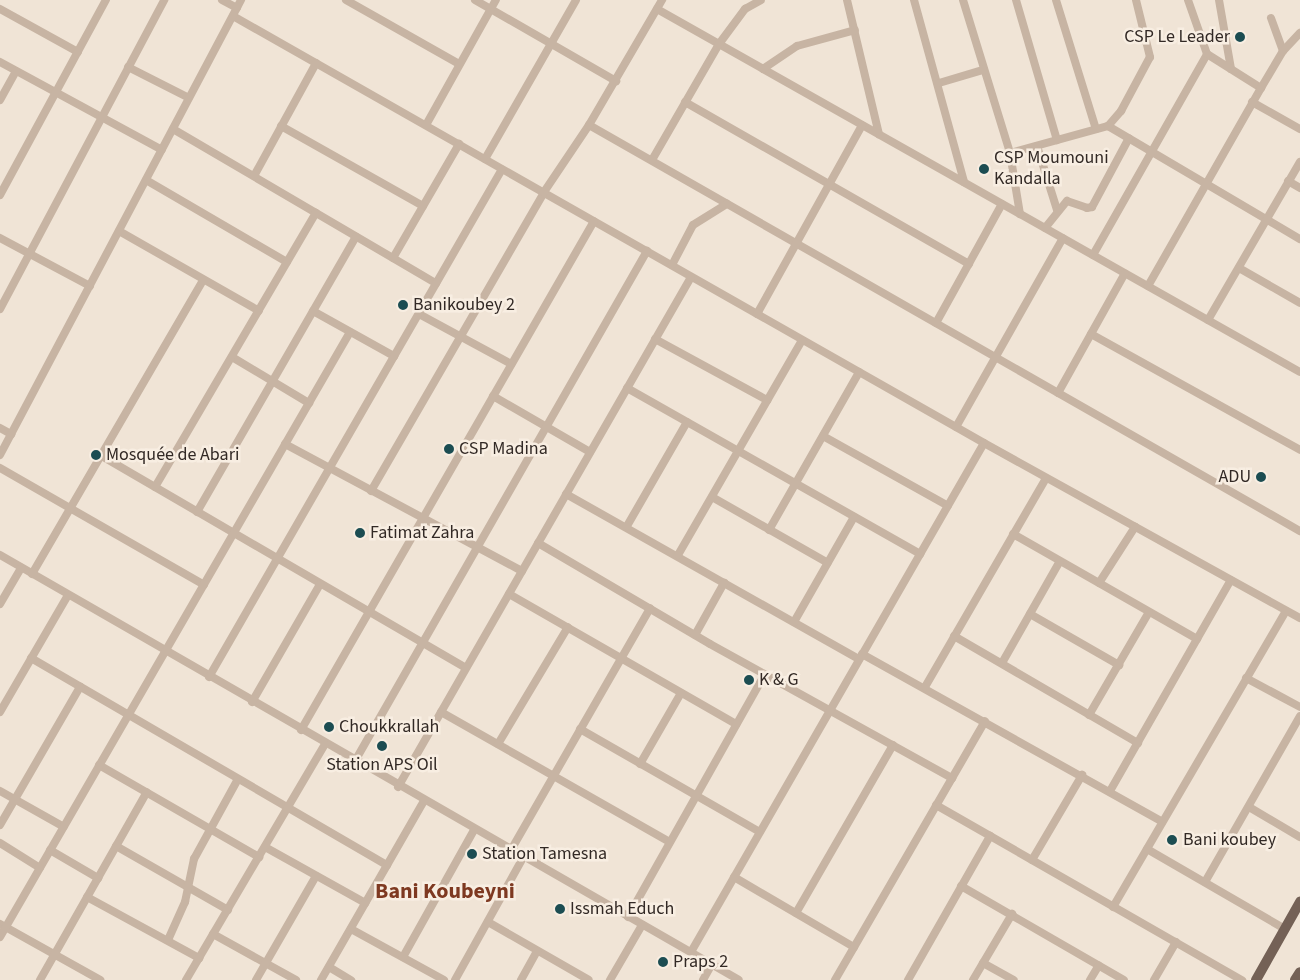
<!DOCTYPE html>
<html>
<head>
<meta charset="utf-8">
<style>
	body { margin:0 }
	#map { position:relative; width:1300px; height:980px; overflow:hidden; background:#f0e4d6; font-family:"Source Sans 3",sans-serif }
	div>[style] { position:absolute }
	.minor>* { height:8px; margin:-4px; padding:0 4px; transform-origin:4px; border-radius:4px; background:#c7b4a3 }
	.major>* { height:10px; margin:-5px; padding:0 5px; transform-origin:5px; border-radius:5px; background:#746156 }
	.dots>* { width:14px; height:14px; translate:-50% -50%; box-sizing:border-box; border:2px solid #f8eee2; border-radius:50% }
	span { translate:-50% -50%; white-space:nowrap; text-align:center; line-height:1.15; -webkit-text-stroke:5px #f8eee2; paint-order:stroke }
	.poi-label { font-size:18px; color:#322925 }
	.right { translate:-100% -50%; text-align:right }
	.left { translate:0 -50%; text-align:left }
	.district-label { font-size:22px; color:#7e3921; font-weight:700 }
</style>
</head>
<body>
<div id="map">
	<div class="minor">
		<div style="left:222px;top:0;width:17px;rotate:28deg"></div>
		<div style="left:346px;top:0;width:130px;rotate:29.5deg"></div>
		<div style="left:475px;top:0;width:163px;rotate:29.9deg"></div>
		<div style="left:847px;top:0;width:138px;rotate:76.6deg"></div>
		<div style="left:914px;top:0;width:189px;rotate:74.6deg"></div>
		<div style="left:963px;top:0;width:160px;rotate:72.9deg"></div>
		<div style="left:1010px;top:153px;width:62px;rotate:80.7deg"></div>
		<div style="left:1016px;top:0;width:146px;rotate:73.7deg"></div>
		<div style="left:1056px;top:0;width:135px;rotate:72.8deg"></div>
		<div style="left:1219px;top:0;width:70px;rotate:80.1deg"></div>
		<div style="left:0;top:9px;width:89px;rotate:28.9deg"></div>
		<div style="left:657px;top:9px;width:738px;rotate:29.45deg"></div>
		<div style="left:233px;top:16px;width:864px;rotate:29.62deg"></div>
		<div style="left:984px;top:443px;width:361px;rotate:29deg"></div>
		<div style="left:1271px;top:18px;width:35px;rotate:70deg"></div>
		<div style="left:1207px;top:54px;width:64px;rotate:32.2deg"></div>
		<div style="left:0;top:62px;width:184px;rotate:28.5deg"></div>
		<div style="left:128px;top:67px;width:68px;rotate:26.9deg"></div>
		<div style="left:763px;top:69px;width:41px;rotate:-34.1deg"></div>
		<div style="left:797px;top:46px;width:60px;rotate:-15.4deg"></div>
		<div style="left:939px;top:83px;width:46px;rotate:-16.5deg"></div>
		<div style="left:0;top:100px;width:33px;rotate:-61deg"></div>
		<div style="left:685px;top:102px;width:327px;rotate:29.7deg"></div>
		<div style="left:1252px;top:102px;width:55px;rotate:29.4deg"></div>
		<div style="left:426px;top:125px;width:143px;rotate:-60.8deg"></div>
		<div style="left:589px;top:125px;width:819px;rotate:29.73deg"></div>
		<div style="left:281px;top:126px;width:163px;rotate:29.4deg"></div>
		<div style="left:1108px;top:126px;width:223px;rotate:30.5deg"></div>
		<div style="left:173px;top:129px;width:305px;rotate:30.4deg"></div>
		<div style="left:1037px;top:146px;width:67px;rotate:72.6deg"></div>
		<div style="left:1010px;top:153px;width:102px;rotate:-15.4deg"></div>
		<div style="left:1108px;top:126px;width:20px;rotate:-49deg"></div>
		<div style="left:1121px;top:111px;width:61px;rotate:-61.8deg"></div>
		<div style="left:1150px;top:57px;width:59px;rotate:-103.8deg"></div>
		<div style="left:485px;top:159px;width:183px;rotate:-60.2deg"></div>
		<div style="left:652px;top:160px;width:134px;rotate:-60deg"></div>
		<div style="left:719px;top:44px;width:44px;rotate:-53.4deg"></div>
		<div style="left:745px;top:9px;width:18px;rotate:-29deg"></div>
		<div style="left:254px;top:176px;width:129px;rotate:-61.2deg"></div>
		<div style="left:146px;top:180px;width:163px;rotate:30.2deg"></div>
		<div style="left:1288px;top:181px;width:14px;rotate:30deg"></div>
		<div style="left:0;top:195px;width:222px;rotate:-61.5deg"></div>
		<div style="left:1045px;top:228px;width:35px;rotate:-51deg"></div>
		<div style="left:1067px;top:201px;width:21px;rotate:19deg"></div>
		<div style="left:1087px;top:208px;width:5px;rotate:-11deg"></div>
		<div style="left:1092px;top:207px;width:78px;rotate:-61.8deg"></div>
		<div style="left:119px;top:231px;width:161px;rotate:29.7deg"></div>
		<div style="left:0;top:238px;width:102px;rotate:28.1deg"></div>
		<div style="left:1093px;top:255px;width:231px;rotate:-60.4deg"></div>
		<div style="left:1207px;top:54px;width:57px;rotate:-109.4deg"></div>
		<div style="left:393px;top:258px;width:132px;rotate:-59.9deg"></div>
		<div style="left:672px;top:265px;width:45px;rotate:-62.3deg"></div>
		<div style="left:693px;top:225px;width:40px;rotate:-32deg"></div>
		<div style="left:1239px;top:268px;width:70px;rotate:29.8deg"></div>
		<div style="left:1148px;top:286px;width:228px;rotate:-60.3deg"></div>
		<div style="left:1261px;top:88px;width:43px;rotate:-59.3deg"></div>
		<div style="left:1283px;top:51px;width:25px;rotate:-47deg"></div>
		<div style="left:0;top:309px;width:350px;rotate:-62deg"></div>
		<div style="left:313px;top:311px;width:93px;rotate:29.1deg"></div>
		<div style="left:419px;top:314px;width:105px;rotate:28.5deg"></div>
		<div style="left:757px;top:314px;width:216px;rotate:-60.9deg"></div>
		<div style="left:1208px;top:320px;width:183px;rotate:-59.8deg"></div>
		<div style="left:936px;top:323px;width:136px;rotate:-61deg"></div>
		<div style="left:1091px;top:334px;width:239px;rotate:29deg"></div>
		<div style="left:655px;top:339px;width:128px;rotate:28.6deg"></div>
		<div style="left:232px;top:357px;width:90px;rotate:30.9deg"></div>
		<div style="left:627px;top:388px;width:337px;rotate:29.5deg"></div>
		<div style="left:1058px;top:393px;width:137px;rotate:-60.8deg"></div>
		<div style="left:493px;top:396px;width:112px;rotate:30deg"></div>
		<div style="left:956px;top:427px;width:217px;rotate:-60.5deg"></div>
		<div style="left:0;top:428px;width:13px;rotate:29deg"></div>
		<div style="left:823px;top:436px;width:143px;rotate:29.2deg"></div>
		<div style="left:285px;top:444px;width:269px;rotate:28.2deg"></div>
		<div style="left:0;top:455px;width:515px;rotate:-62.09deg"></div>
		<div style="left:100px;top:455px;width:423px;rotate:30.2deg"></div>
		<div style="left:0;top:468px;width:235px;rotate:29.8deg"></div>
		<div style="left:155px;top:487px;width:318px;rotate:-59.6deg"></div>
		<div style="left:371px;top:491px;width:345px;rotate:-59.9deg"></div>
		<div style="left:544px;top:192px;width:81px;rotate:-56.1deg"></div>
		<div style="left:589px;top:125px;width:145px;rotate:-59.7deg"></div>
		<div style="left:566px;top:494px;width:336px;rotate:29.4deg"></div>
		<div style="left:712px;top:497px;width:133px;rotate:29.6deg"></div>
		<div style="left:197px;top:512px;width:318px;rotate:-60deg"></div>
		<div style="left:627px;top:526px;width:120px;rotate:-60deg"></div>
		<div style="left:769px;top:530px;width:182px;rotate:-60.3deg"></div>
		<div style="left:1013px;top:534px;width:212px;rotate:29.7deg"></div>
		<div style="left:538px;top:543px;width:199px;rotate:30.4deg"></div>
		<div style="left:710px;top:644px;width:277px;rotate:29deg"></div>
		<div style="left:0;top:555px;width:852px;rotate:29.9deg"></div>
		<div style="left:678px;top:555px;width:248px;rotate:-60deg"></div>
		<div style="left:32px;top:574px;width:340px;rotate:-59.8deg"></div>
		<div style="left:1099px;top:583px;width:67px;rotate:-57.3deg"></div>
		<div style="left:509px;top:594px;width:262px;rotate:29.8deg"></div>
		<div style="left:0;top:604px;width:42px;rotate:-59.7deg"></div>
		<div style="left:1030px;top:614px;width:103px;rotate:29.8deg"></div>
		<div style="left:794px;top:622px;width:121px;rotate:-60.3deg"></div>
		<div style="left:695px;top:635px;width:60px;rotate:-60.9deg"></div>
		<div style="left:954px;top:636px;width:213px;rotate:30.2deg"></div>
		<div style="left:862px;top:654px;width:344px;rotate:29.2deg"></div>
		<div style="left:31px;top:658px;width:412px;rotate:30.2deg"></div>
		<div style="left:1002px;top:663px;width:117px;rotate:-60.4deg"></div>
		<div style="left:209px;top:677px;width:586px;rotate:-60.02deg"></div>
		<div style="left:1246px;top:678px;width:61px;rotate:28.2deg"></div>
		<div style="left:925px;top:687px;width:241px;rotate:-59.9deg"></div>
		<div style="left:252px;top:702px;width:136px;rotate:-60deg"></div>
		<div style="left:0;top:712px;width:135px;rotate:-59.8deg"></div>
		<div style="left:441px;top:712px;width:263px;rotate:29.6deg"></div>
		<div style="left:1089px;top:715px;width:119px;rotate:-59.8deg"></div>
		<div style="left:580px;top:729px;width:207px;rotate:29.8deg"></div>
		<div style="left:301px;top:730px;width:587px;rotate:-60.07deg"></div>
		<div style="left:498px;top:744px;width:136px;rotate:-59.1deg"></div>
		<div style="left:355px;top:761px;width:588px;rotate:-60.21deg"></div>
		<div style="left:640px;top:764px;width:82px;rotate:-60deg"></div>
		<div style="left:99px;top:765px;width:185px;rotate:29.9deg"></div>
		<div style="left:398px;top:787px;width:588px;rotate:-60.12deg"></div>
		<div style="left:0;top:791px;width:73px;rotate:29.4deg"></div>
		<div style="left:1110px;top:791px;width:243px;rotate:-60.2deg"></div>
		<div style="left:936px;top:805px;width:353px;rotate:29.8deg"></div>
		<div style="left:1249px;top:807px;width:59px;rotate:30.5deg"></div>
		<div style="left:0;top:825px;width:160px;rotate:-59.9deg"></div>
		<div style="left:0;top:843px;width:47px;rotate:32deg"></div>
		<div style="left:116px;top:846px;width:129px;rotate:29.7deg"></div>
		<div style="left:265px;top:847px;width:115px;rotate:29.2deg"></div>
		<div style="left:1147px;top:849px;width:160px;rotate:30.1deg"></div>
		<div style="left:50px;top:850px;width:56px;rotate:30.3deg"></div>
		<div style="left:511px;top:850px;width:279px;rotate:-60.1deg"></div>
		<div style="left:1032px;top:860px;width:99px;rotate:-59.5deg"></div>
		<div style="left:734px;top:877px;width:139px;rotate:30.3deg"></div>
		<div style="left:1205px;top:882px;width:191px;rotate:-60.2deg"></div>
		<div style="left:961px;top:886px;width:188px;rotate:30deg"></div>
		<div style="left:87px;top:897px;width:128px;rotate:28.6deg"></div>
		<div style="left:1113px;top:907px;width:343px;rotate:-59.7deg"></div>
		<div style="left:796px;top:913px;width:194px;rotate:-60deg"></div>
		<div style="left:628px;top:917px;width:279px;rotate:-60.6deg"></div>
		<div style="left:488px;top:922px;width:116px;rotate:29.9deg"></div>
		<div style="left:0;top:924px;width:115px;rotate:29.2deg"></div>
		<div style="left:351px;top:929px;width:106px;rotate:28.7deg"></div>
		<div style="left:213px;top:934px;width:95px;rotate:29deg"></div>
		<div style="left:0;top:937px;width:699px;rotate:-59.95deg"></div>
		<div style="left:168px;top:940px;width:42px;rotate:-65.9deg"></div>
		<div style="left:185px;top:902px;width:44px;rotate:-78.2deg"></div>
		<div style="left:194px;top:859px;width:91px;rotate:-61.2deg"></div>
		<div style="left:691px;top:952px;width:587px;rotate:-60.07deg"></div>
		<div style="left:403px;top:957px;width:145px;rotate:-60.8deg"></div>
		<div style="left:983px;top:963px;width:35px;rotate:29deg"></div>
		<div style="left:329px;top:967px;width:26px;rotate:31deg"></div>
		<div style="left:40px;top:980px;width:216px;rotate:-60.4deg"></div>
		<div style="left:186px;top:980px;width:274px;rotate:-59.5deg"></div>
		<div style="left:256px;top:980px;width:120px;rotate:-60deg"></div>
		<div style="left:321px;top:980px;width:207px;rotate:-60.1deg"></div>
		<div style="left:455px;top:980px;width:140px;rotate:-60.9deg"></div>
		<div style="left:521px;top:980px;width:33px;rotate:-61deg"></div>
		<div style="left:610px;top:980px;width:64px;rotate:-59.8deg"></div>
		<div style="left:703px;top:980px;width:18px;rotate:-61deg"></div>
		<div style="left:835px;top:980px;width:299px;rotate:-59.9deg"></div>
		<div style="left:908px;top:980px;width:166px;rotate:-60.3deg"></div>
		<div style="left:973px;top:980px;width:77px;rotate:-59.4deg"></div>
		<div style="left:1090px;top:980px;width:17px;rotate:-59deg"></div>
		<div style="left:1154px;top:980px;width:44px;rotate:-59.9deg"></div>
	</div>
	<div class="major">
		<div style="left:1256px;top:980px;width:90px;rotate:-60.6deg"></div>
		<div style="left:1295px;top:980px;width:9px;rotate:-58deg"></div>
	</div>
	<div class="dots">
		<div style="left:1240px;top:37px;background:#1c4d52"></div>
		<div style="left:984px;top:169px;background:#1c4d52"></div>
		<div style="left:403px;top:305px;background:#1c4d52"></div>
		<div style="left:449px;top:449px;background:#1c4d52"></div>
		<div style="left:96px;top:455px;background:#1c4d52"></div>
		<div style="left:1261px;top:477px;background:#1c4d52"></div>
		<div style="left:360px;top:533px;background:#1c4d52"></div>
		<div style="left:749px;top:680px;background:#1c4d52"></div>
		<div style="left:329px;top:727px;background:#1c4d52"></div>
		<div style="left:382px;top:746px;background:#1c4d52"></div>
		<div style="left:1172px;top:840px;background:#1c4d52"></div>
		<div style="left:472px;top:854px;background:#1c4d52"></div>
		<div style="left:560px;top:909px;background:#1c4d52"></div>
		<div style="left:663px;top:962px;background:#1c4d52"></div>
	</div>
	<div class="poi-label">
		<span class="right" style="left:1230px;top:37px">CSP Le Leader</span>
		<span class="left" style="left:994px;top:169px">CSP Moumouni<br>Kandalla</span>
		<span class="left" style="left:413px;top:305px">Banikoubey 2</span>
		<span class="left" style="left:459px;top:449px">CSP Madina</span>
		<span class="left" style="left:106px;top:455px">Mosquée de Abari</span>
		<span class="right" style="left:1251px;top:477px">ADU</span>
		<span class="left" style="left:370px;top:533px">Fatimat Zahra</span>
		<span class="left" style="left:759px;top:680px">K &amp; G</span>
		<span class="left" style="left:339px;top:727px">Choukkrallah</span>
		<span style="left:382px;top:765px">Station APS Oil</span>
		<span class="left" style="left:1183px;top:840px">Bani koubey</span>
		<span class="left" style="left:482px;top:854px">Station Tamesna</span>
		<span class="left" style="left:570px;top:909px">Issmah Educh</span>
		<span class="left" style="left:673px;top:962px">Praps 2</span>
	</div>
	<div class="district-label">
		<span style="left:445px;top:892px">Bani Koubeyni</span>
	</div>
</div>
</body>
</html>
